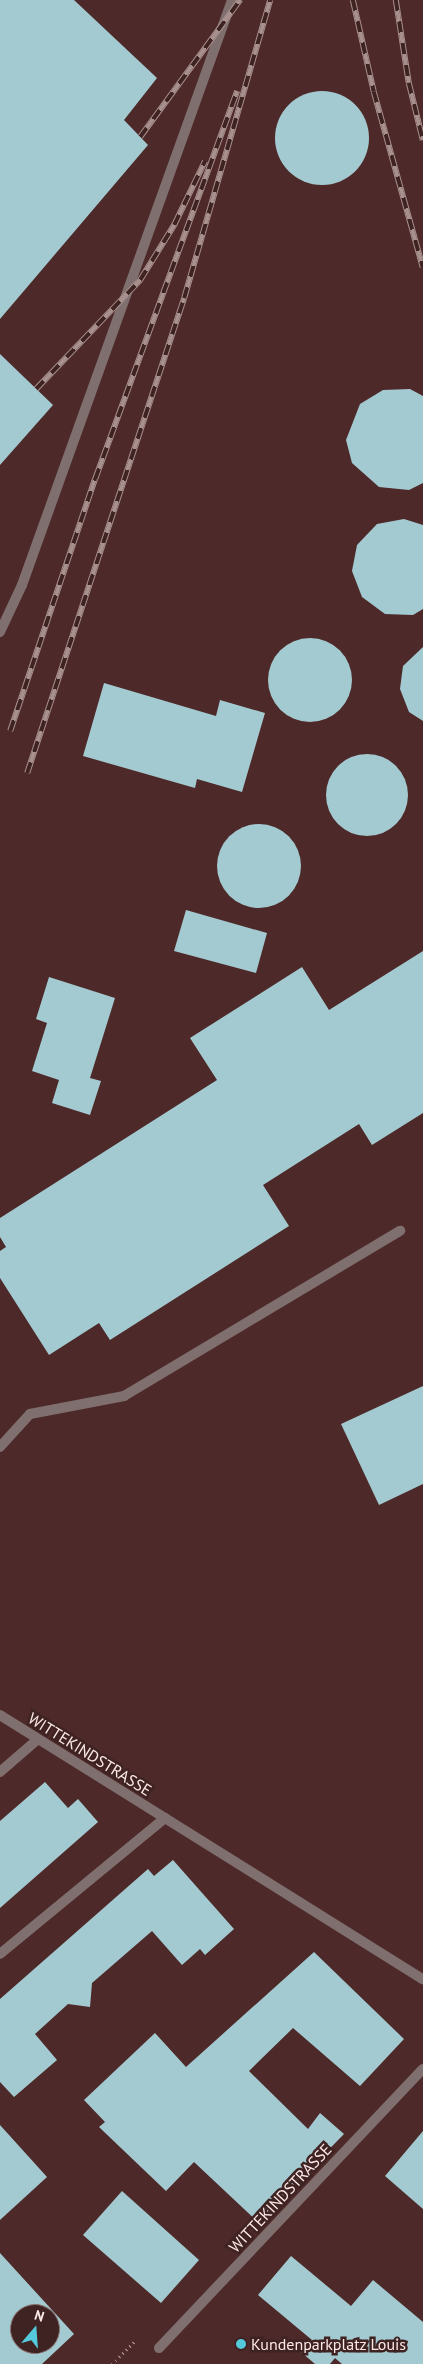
<!DOCTYPE html>
<html>
<head>
<meta charset="utf-8">
<style>
	body { margin:0 }
	#map { position:relative; width:423px; height:2364px; overflow:hidden; background:#3e2322; font-family:"PT Sans",sans-serif }
	div>[style] { position:absolute }
	.built>* { inset:0; background:#4d2a29 }
	.building>* { inset:0; background:#a4cad1 }
	.round { border-radius:50% }
	.path>* { height:3px; margin-top:-1.5px; transform-origin:0; background:repeating-linear-gradient(90deg,#9e8785 0 1px,transparent 0 5px) }
	.service>* { height:10px; margin:-5px; padding:0 5px; transform-origin:5px; border-radius:5px; background:#7f706f }
	.minor>* { height:10px; margin:-5px; padding:0 5px; transform-origin:5px; border-radius:5px; background:#7f706f }
	.rail>* { height:5.5px; margin-top:-2.75px; transform-origin:0; background:repeating-linear-gradient(90deg,#3e2322 0 11px,#a7908e 0 22px); box-sizing:border-box; border-block:1px solid #a7908e }
	.dots>* { width:14px; height:14px; translate:-50% -50%; box-sizing:border-box; border:2px solid #3e2322; border-radius:50% }
	span { translate:-50% -50%; white-space:nowrap; text-align:center; line-height:1.15; -webkit-text-stroke:5px #3e2322; paint-order:stroke }
	.street-label { font-size:16px; color:#fce9e7 }
	.poi-label { font-size:16px; color:#fce9e7 }
	.left { translate:0 -50%; text-align:left }
	.north { position:absolute; left:10px; top:2304px; width:50px; height:50px; box-sizing:border-box; background:#3e2322; border:1px solid #8a7271; border-radius:50%; rotate:18deg; font-size:14px; font-weight:700; line-height:20px; text-align:center; color:#fce9e7 }
	.north::after { content:''; display:block; margin:auto; width:18px; height:22px; background:#54cadc; clip-path:polygon(50% 0,100% 100%,50% 72%,0 100%) }
</style>
</head>
<body>
<div id="map">
	<div class="built">
		<div style="clip-path:polygon(evenodd,0 0,423px 0,423px 2364px,0 2364px,0 0,20px 2314px,50px 2314px,50px 2344px,20px 2344px,20px 2314px)"></div>
	</div>
	<div class="building">
		<div style="clip-path:polygon(0 0,74px 0,157px 78px,124px 120px,148px 145px,0 319px)"></div>
		<div class="round" style="left:275px;top:91px;width:94px;height:94px"></div>
		<div style="clip-path:polygon(0 354px,53px 405px,0 465px)"></div>
		<div style="clip-path:polygon(410px 389px,423px 396px,423px 483px,409px 490px,379px 487px,352px 463px,346px 440px,360px 404px,383px 390px)"></div>
		<div style="clip-path:polygon(404px 519px,423px 525px,423px 609px,413px 615px,385px 614px,362px 597px,352px 571px,357px 545px,377px 524px)"></div>
		<div class="round" style="left:268px;top:638px;width:84px;height:84px"></div>
		<div style="clip-path:polygon(423px 647px,423px 721px,409px 712px,400px 689px,403px 666px)"></div>
		<div style="clip-path:polygon(104px 683px,216px 716px,220px 700px,265px 713px,242px 792px,197px 779px,195px 788px,83px 756px)"></div>
		<div class="round" style="left:326px;top:754px;width:82px;height:82px"></div>
		<div class="round" style="left:217px;top:824px;width:84px;height:84px"></div>
		<div style="clip-path:polygon(186px 910px,267px 933px,256px 973px,174px 951px)"></div>
		<div style="clip-path:polygon(423px 951px,423px 1113px,372px 1145px,359px 1124px,263px 1185px,289px 1226px,110px 1340px,99px 1323px,49px 1355px,0 1278px,0 1251px,6px 1247px,0 1237px,0 1218px,217px 1080px,190px 1038px,302px 967px,329px 1010px)"></div>
		<div style="clip-path:polygon(49px 977px,115px 998px,90px 1078px,101px 1081px,90px 1115px,52px 1103px,59px 1080px,32px 1071px,47px 1023px,36px 1019px)"></div>
		<div style="clip-path:polygon(423px 1386px,423px 1484px,379px 1505px,341px 1424px)"></div>
		<div style="clip-path:polygon(45px 1782px,68px 1808px,78px 1799px,98px 1822px,0 1908px,0 1821px)"></div>
		<div style="clip-path:polygon(173px 1860px,234px 1929px,205px 1955px,200px 1949px,182px 1965px,152px 1931px,92px 1983px,90px 2007px,68px 2004px,35px 2034px,57px 2060px,14px 2097px,0 2082px,0 1999px,148px 1869px,154px 1876px)"></div>
		<div style="clip-path:polygon(314px 1952px,404px 2039px,360px 2086px,293px 2028px,249px 2071px,308px 2129px,320px 2113px,344px 2134px,258px 2222px,194px 2162px,166px 2191px,99px 2127px,105px 2122px,84px 2100px,155px 2033px,186px 2067px)"></div>
		<div style="clip-path:polygon(0 2125px,47px 2177px,0 2220px)"></div>
		<div style="clip-path:polygon(423px 2131px,423px 2209px,385px 2176px)"></div>
		<div style="clip-path:polygon(122px 2191px,199px 2260px,161px 2303px,83px 2235px)"></div>
		<div style="clip-path:polygon(evenodd,0 2253px,74px 2334px,42px 2364px,0 2364px,0 2253px,20px 2314px,50px 2314px,50px 2344px,20px 2344px,20px 2314px)"></div>
		<div style="clip-path:polygon(291px 2256px,351px 2306px,373px 2280px,423px 2322px,423px 2364px,342px 2364px,335px 2358px,330px 2364px,315px 2364px,301px 2352px,312px 2340px,258px 2295px)"></div>
	</div>
	<div class="path">
		<div style="left:112px;top:2364px;width:33px;rotate:-45deg"></div>
	</div>
	<div class="service">
		<div style="left:0;top:632px;width:52px;rotate:-64.9deg"></div>
		<div style="left:22px;top:585px;width:622px;rotate:-70.25deg"></div>
		<div style="left:0;top:1447px;width:45px;rotate:-47.7deg"></div>
		<div style="left:30px;top:1414px;width:96px;rotate:-10.8deg"></div>
		<div style="left:124px;top:1396px;width:322px;rotate:-30.9deg"></div>
		<div style="left:0;top:1772px;width:50px;rotate:-41deg"></div>
	</div>
	<div class="minor">
		<div style="left:0;top:1715px;width:499px;rotate:32deg"></div>
		<div style="left:0;top:1954px;width:214px;rotate:-39.5deg"></div>
		<div style="left:159px;top:2348px;width:384px;rotate:-46.6deg"></div>
	</div>
	<div class="rail">
		<div style="left:353px;top:0;width:94px;rotate:77.1deg"></div>
		<div style="left:374px;top:92px;width:182px;rotate:74.4deg"></div>
		<div style="left:396px;top:0;width:84px;rotate:81.1deg"></div>
		<div style="left:409px;top:83px;width:59px;rotate:76.2deg"></div>
		<div style="left:140px;top:137px;width:170px;rotate:-53.9deg"></div>
		<div style="left:36px;top:389px;width:151px;rotate:-46.3deg"></div>
		<div style="left:140px;top:280px;width:65px;rotate:-58.3deg"></div>
		<div style="left:174px;top:225px;width:71px;rotate:-64.2deg"></div>
		<div style="left:10px;top:731px;width:266px;rotate:-71.4deg"></div>
		<div style="left:95px;top:479px;width:413px;rotate:-69.9deg"></div>
		<div style="left:27px;top:773px;width:500px;rotate:-71.71deg"></div>
		<div style="left:184px;top:298px;width:310px;rotate:-73.9deg"></div>
	</div>
	<div class="dots">
		<div style="left:241px;top:2344px;background:#54cadc"></div>
	</div>
	<div class="street-label">
		<span style="left:90px;top:1754px;rotate:32deg">WITTEKINDSTRASSE</span>
		<span style="left:280px;top:2198px;rotate:-47deg">WITTEKINDSTRASSE</span>
	</div>
	<div class="poi-label">
		<span class="left" style="left:251px;top:2344px">Kundenparkplatz Louis</span>
	</div>
	<div class="north">N</div>
</div>
</body>
</html>
